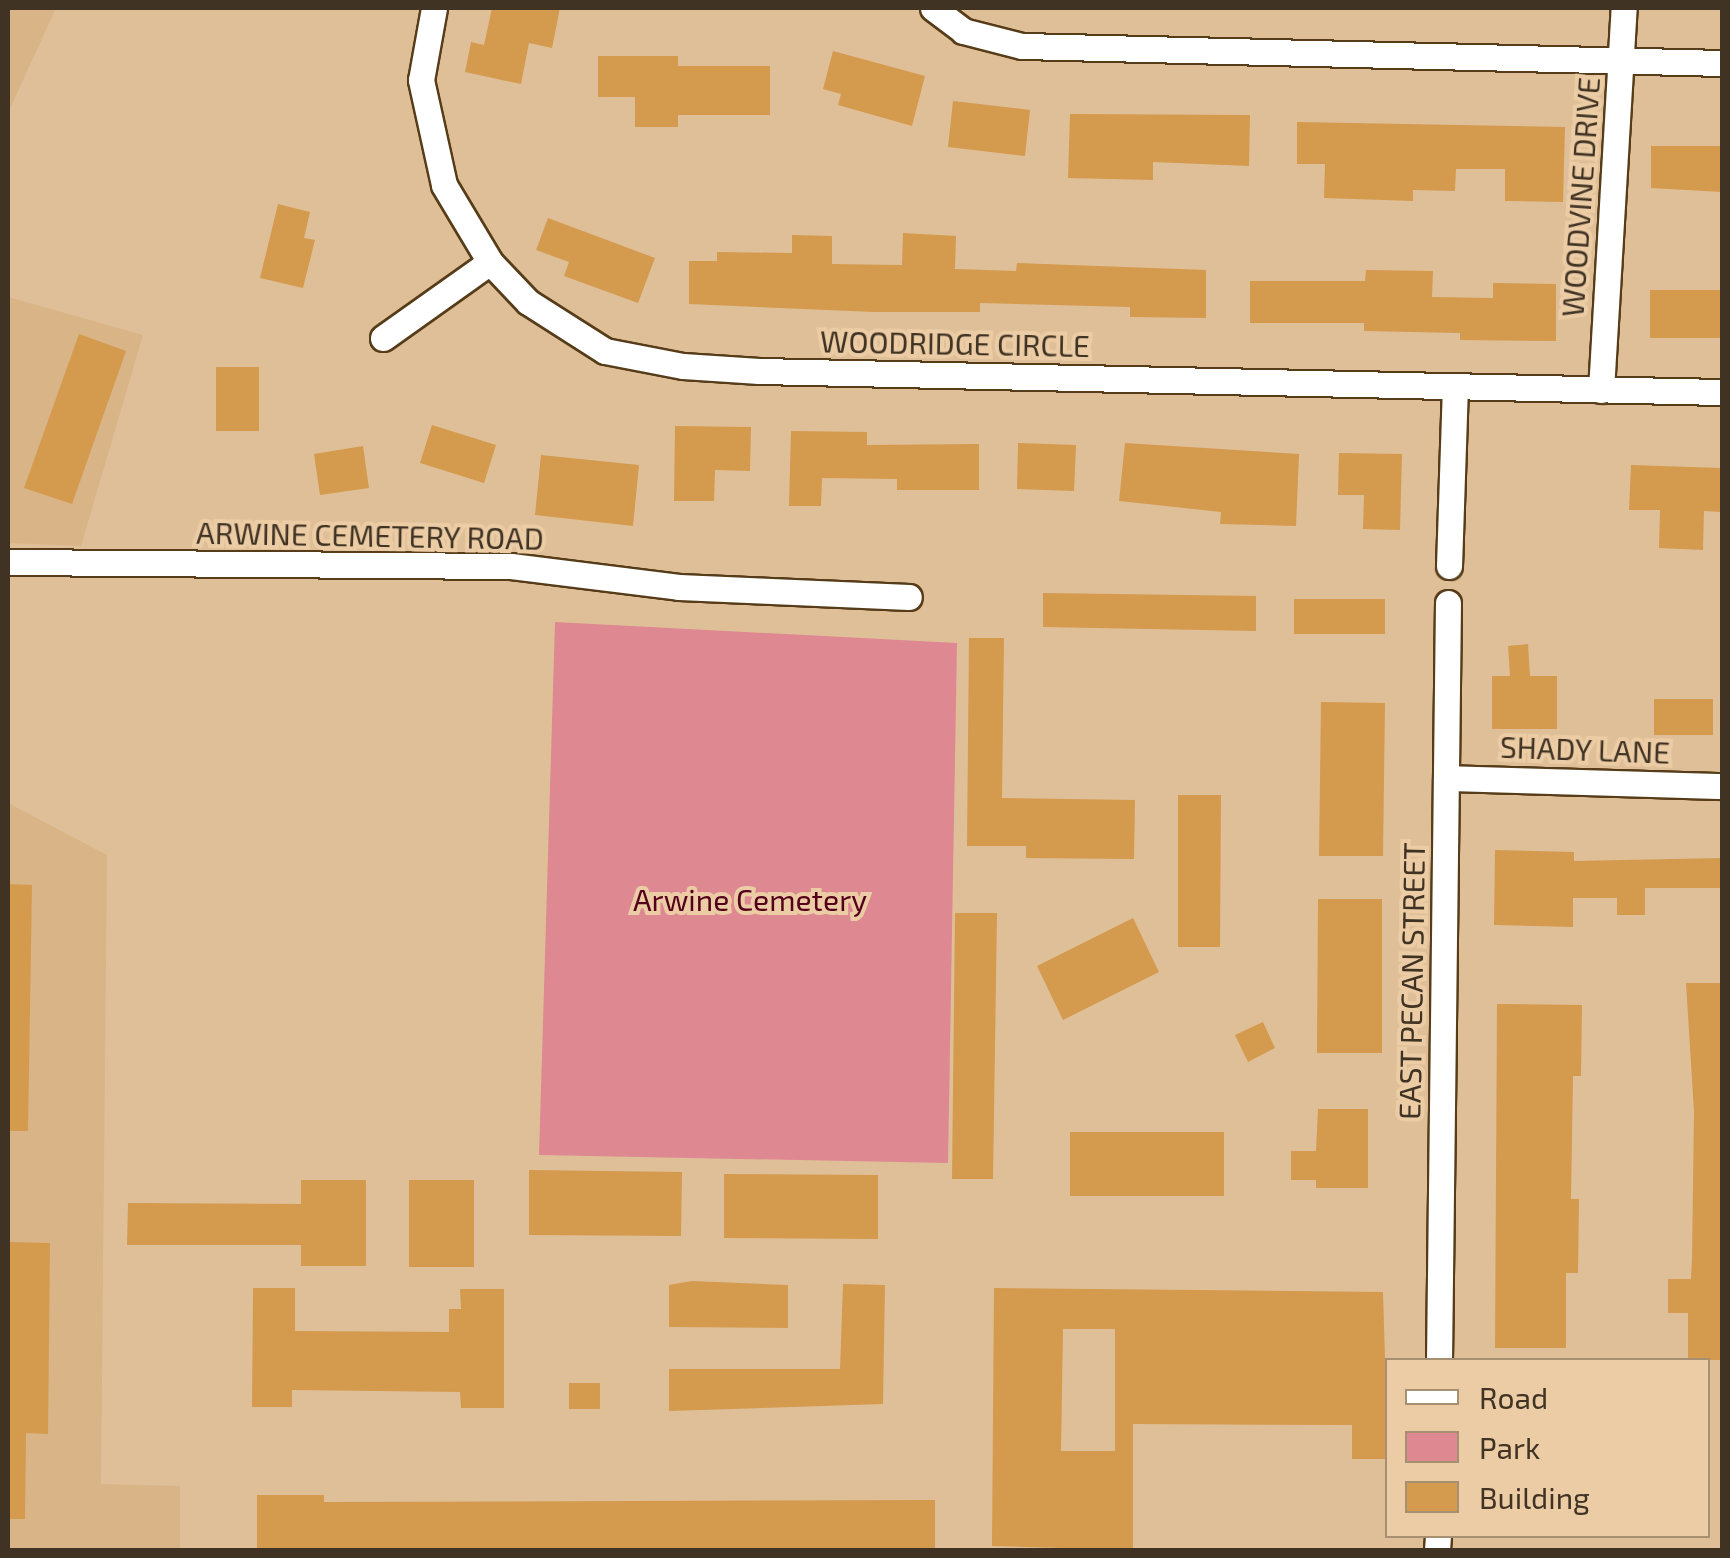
<!DOCTYPE html>
<html>
<head>
<meta charset="utf-8">
<style>
	body { margin:0 }
	#map { position:relative; width:1730px; height:1558px; overflow:hidden; background:#dfbf98; font-family:"Exo 2",sans-serif }
	div>[style] { position:absolute }
	.built>* { inset:0; background:#d9b487 }
	.green>* { inset:0; background:#de8892 }
	.building>* { inset:0; background:#d49a4e }
	.roads { filter:drop-shadow(2px 0 #563c18) drop-shadow(-2px 0 #563c18) drop-shadow(0 2px #563c18) drop-shadow(0 -2px #563c18) }
	.minor>* { height:25px; margin:-12.5px; padding:0 12.5px; transform-origin:12.5px; border-radius:12.5px; background:#fff }
	span { translate:-50% -50%; white-space:nowrap; text-align:center; line-height:1.15; -webkit-text-stroke:8px #eccca5; paint-order:stroke }
	.street-label { font-size:30px; color:#403324 }
	.park-label { font-size:30px; color:#54001a }
	.frame { position:absolute; inset:0; border:10px solid #403324; pointer-events:none }
	.legend { position:absolute; left:1385px; top:1358px; width:325px; height:180px; box-sizing:border-box; background:#eccca5; border:2px solid #a78f71; margin:0; padding:12px 18px; list-style:none; font-size:30px; color:#403324 }
	.legend li { display:flex; align-items:center; gap:20px; height:50px }
	.legend b { width:50px; border:2px solid #a78f71 }
</style>
</head>
<body>
<div id="map">
	<div class="built">
		<div style="clip-path:polygon(8px 8px,56px 8px,8px 113px)"></div>
		<div style="clip-path:polygon(8px 297px,143px 335px,81px 546px,8px 543px)"></div>
		<div style="clip-path:polygon(8px 803px,107px 855px,101px 1484px,180px 1486px,180px 1550px,8px 1550px)"></div>
	</div>
	<div class="green">
		<div style="clip-path:polygon(555px 622px,957px 643px,948px 1163px,539px 1155px)"></div>
	</div>
	<div class="building">
		<div style="clip-path:polygon(492px 8px,560px 8px,552px 48px,529px 43px,521px 84px,465px 72px,471px 42px,484px 45px)"></div>
		<div style="clip-path:polygon(833px 51px,925px 76px,912px 126px,838px 105px,841px 94px,823px 89px)"></div>
		<div style="clip-path:polygon(598px 56px,678px 56px,678px 66px,770px 66px,770px 115px,678px 115px,678px 127px,635px 127px,635px 97px,598px 97px)"></div>
		<div style="clip-path:polygon(953px 101px,1030px 110px,1025px 156px,948px 147px)"></div>
		<div style="clip-path:polygon(1070px 114px,1250px 115px,1249px 166px,1153px 162px,1153px 180px,1068px 178px)"></div>
		<div style="clip-path:polygon(1297px 122px,1565px 127px,1563px 202px,1505px 201px,1505px 169px,1456px 169px,1455px 191px,1413px 190px,1413px 201px,1324px 198px,1325px 164px,1297px 164px)"></div>
		<div style="clip-path:polygon(1651px 146px,1722px 146px,1722px 192px,1651px 188px)"></div>
		<div style="clip-path:polygon(278px 204px,310px 212px,304px 238px,315px 240px,303px 288px,260px 278px)"></div>
		<div style="clip-path:polygon(548px 218px,655px 258px,638px 303px,564px 276px,569px 262px,536px 250px)"></div>
		<div style="clip-path:polygon(903px 233px,956px 236px,955px 269px,1016px 271px,1017px 263px,1206px 270px,1206px 318px,1130px 317px,1130px 307px,980px 303px,980px 312px,874px 312px,689px 304px,689px 261px,717px 261px,717px 252px,792px 253px,792px 235px,832px 236px,832px 264px,902px 265px)"></div>
		<div style="clip-path:polygon(1366px 270px,1433px 271px,1432px 297px,1493px 298px,1493px 283px,1556px 284px,1556px 341px,1460px 340px,1460px 333px,1364px 331px,1364px 323px,1250px 323px,1250px 281px,1365px 281px)"></div>
		<div style="clip-path:polygon(1650px 290px,1722px 290px,1722px 338px,1650px 338px)"></div>
		<div style="clip-path:polygon(79px 334px,126px 351px,72px 504px,24px 488px)"></div>
		<div style="clip-path:polygon(216px 367px,259px 367px,259px 431px,216px 431px)"></div>
		<div style="clip-path:polygon(432px 425px,496px 445px,484px 483px,420px 463px)"></div>
		<div style="clip-path:polygon(675px 426px,751px 427px,750px 471px,715px 470px,714px 501px,674px 501px)"></div>
		<div style="clip-path:polygon(791px 431px,867px 432px,867px 445px,979px 444px,979px 490px,897px 490px,897px 479px,822px 478px,821px 506px,789px 506px)"></div>
		<div style="clip-path:polygon(1018px 443px,1076px 445px,1074px 491px,1017px 489px)"></div>
		<div style="clip-path:polygon(1125px 443px,1299px 454px,1296px 526px,1220px 524px,1221px 512px,1119px 501px)"></div>
		<div style="clip-path:polygon(363px 446px,369px 488px,320px 495px,314px 454px)"></div>
		<div style="clip-path:polygon(1339px 453px,1402px 454px,1400px 530px,1363px 529px,1364px 495px,1338px 495px)"></div>
		<div style="clip-path:polygon(541px 455px,639px 465px,633px 526px,535px 515px)"></div>
		<div style="clip-path:polygon(1631px 465px,1722px 468px,1722px 512px,1704px 511px,1703px 550px,1659px 548px,1660px 510px,1629px 510px)"></div>
		<div style="clip-path:polygon(1043px 593px,1256px 596px,1256px 631px,1043px 627px)"></div>
		<div style="clip-path:polygon(1294px 599px,1385px 599px,1385px 634px,1294px 634px)"></div>
		<div style="clip-path:polygon(969px 638px,1004px 638px,1002px 798px,1135px 800px,1134px 859px,1026px 858px,1026px 846px,967px 846px)"></div>
		<div style="clip-path:polygon(1528px 644px,1530px 676px,1557px 676px,1557px 729px,1492px 729px,1492px 676px,1510px 676px,1508px 646px)"></div>
		<div style="clip-path:polygon(1654px 699px,1713px 699px,1713px 735px,1654px 735px)"></div>
		<div style="clip-path:polygon(1321px 702px,1385px 703px,1383px 856px,1319px 856px)"></div>
		<div style="clip-path:polygon(1178px 795px,1221px 795px,1220px 947px,1178px 947px)"></div>
		<div style="clip-path:polygon(1495px 850px,1574px 852px,1574px 861px,1722px 858px,1722px 888px,1645px 888px,1645px 915px,1617px 915px,1617px 898px,1573px 898px,1573px 927px,1494px 925px)"></div>
		<div style="clip-path:polygon(8px 884px,32px 885px,28px 1131px,8px 1131px)"></div>
		<div style="clip-path:polygon(1318px 899px,1382px 899px,1382px 1053px,1317px 1053px)"></div>
		<div style="clip-path:polygon(955px 913px,997px 913px,993px 1179px,952px 1179px)"></div>
		<div style="clip-path:polygon(1133px 918px,1159px 972px,1063px 1020px,1037px 966px)"></div>
		<div style="clip-path:polygon(1686px 983px,1722px 983px,1722px 1360px,1688px 1360px,1688px 1313px,1668px 1313px,1668px 1279px,1691px 1279px,1692px 1258px,1694px 1112px)"></div>
		<div style="clip-path:polygon(1497px 1004px,1582px 1005px,1581px 1076px,1573px 1076px,1571px 1199px,1579px 1199px,1578px 1273px,1566px 1273px,1566px 1348px,1495px 1348px)"></div>
		<div style="clip-path:polygon(1263px 1022px,1275px 1048px,1248px 1062px,1235px 1035px)"></div>
		<div style="clip-path:polygon(1318px 1109px,1368px 1109px,1368px 1188px,1316px 1188px,1316px 1180px,1291px 1180px,1291px 1151px,1316px 1151px)"></div>
		<div style="clip-path:polygon(1070px 1132px,1224px 1132px,1224px 1196px,1070px 1196px)"></div>
		<div style="clip-path:polygon(529px 1170px,682px 1172px,681px 1236px,529px 1235px)"></div>
		<div style="clip-path:polygon(724px 1174px,878px 1175px,878px 1239px,724px 1238px)"></div>
		<div style="clip-path:polygon(301px 1180px,366px 1180px,366px 1266px,301px 1266px,301px 1245px,127px 1245px,128px 1203px,301px 1204px)"></div>
		<div style="clip-path:polygon(409px 1180px,474px 1180px,474px 1267px,409px 1267px)"></div>
		<div style="clip-path:polygon(8px 1242px,50px 1243px,48px 1434px,26px 1433px,25px 1519px,8px 1519px)"></div>
		<div style="clip-path:polygon(692px 1281px,788px 1285px,788px 1328px,669px 1327px,669px 1285px)"></div>
		<div style="clip-path:polygon(843px 1284px,885px 1285px,883px 1404px,669px 1411px,669px 1369px,840px 1369px)"></div>
		<div style="clip-path:polygon(253px 1288px,295px 1288px,295px 1331px,449px 1332px,449px 1309px,461px 1309px,460px 1289px,504px 1289px,504px 1408px,461px 1408px,460px 1392px,292px 1390px,292px 1407px,252px 1407px)"></div>
		<div style="clip-path:polygon(evenodd,994px 1288px,1383px 1292px,1388px 1459px,1352px 1459px,1352px 1425px,1133px 1424px,1133px 1550px,992px 1546px,994px 1288px,1063px 1329px,1115px 1329px,1115px 1451px,1061px 1451px,1063px 1329px)"></div>
		<div style="clip-path:polygon(569px 1383px,600px 1383px,600px 1409px,569px 1409px)"></div>
		<div style="clip-path:polygon(257px 1495px,324px 1495px,324px 1502px,935px 1500px,935px 1550px,257px 1550px)"></div>
	</div>
	<div class="roads">
		<div class="minor">
			<div style="left:434px;top:8px;width:73px;rotate:100.2deg"></div>
			<div style="left:421px;top:80px;width:107px;rotate:77.6deg"></div>
			<div style="left:444px;top:185px;width:90px;rotate:59.1deg"></div>
			<div style="left:490px;top:262px;width:55px;rotate:46.5deg"></div>
			<div style="left:528px;top:302px;width:91px;rotate:32.5deg"></div>
			<div style="left:605px;top:351px;width:79px;rotate:10.9deg"></div>
			<div style="left:683px;top:366px;width:76px;rotate:3.8deg"></div>
			<div style="left:759px;top:371px;width:963px;rotate:1.25deg"></div>
			<div style="left:933px;top:8px;width:38px;rotate:37deg"></div>
			<div style="left:963px;top:31px;width:61px;rotate:14.3deg"></div>
			<div style="left:1022px;top:46px;width:700px;rotate:1.39deg"></div>
			<div style="left:383px;top:338px;width:131px;rotate:-35.4deg"></div>
			<div style="left:1601px;top:390px;width:383px;rotate:-86.6deg"></div>
			<div style="left:8px;top:562px;width:503px;rotate:0.46deg"></div>
			<div style="left:511px;top:566px;width:169px;rotate:7.1deg"></div>
			<div style="left:679px;top:587px;width:230px;rotate:2.5deg"></div>
			<div style="left:1449px;top:566px;width:179px;rotate:-88.1deg"></div>
			<div style="left:1446px;top:778px;width:276px;rotate:1.7deg"></div>
			<div style="left:1439px;top:1360px;width:757px;rotate:-89.32deg"></div>
			<div style="left:1437px;top:1550px;width:14px;rotate:-86deg"></div>
		</div>
	</div>
	<div class="street-label">
		<span style="left:1580px;top:197px;rotate:-86deg">WOODVINE DRIVE</span>
		<span style="left:955px;top:343px;rotate:1deg">WOODRIDGE CIRCLE</span>
		<span style="left:370px;top:535px;rotate:1deg">ARWINE CEMETERY ROAD</span>
		<span style="left:1585px;top:749px;rotate:2deg">SHADY LANE</span>
		<span style="left:1411px;top:981px;rotate:-89deg">EAST PECAN STREET</span>
	</div>
	<div class="park-label">
		<span style="left:750px;top:899px">Arwine Cemetery</span>
	</div>
	<div class="frame"></div>
	<ul class="legend">
	<li><b style="height:12px;background:#fff"></b>Road</li>
	<li><b style="height:28px;background:#de8892"></b>Park</li>
	<li><b style="height:28px;background:#d49a4e"></b>Building</li>
	</ul>
</div>
</body>
</html>
